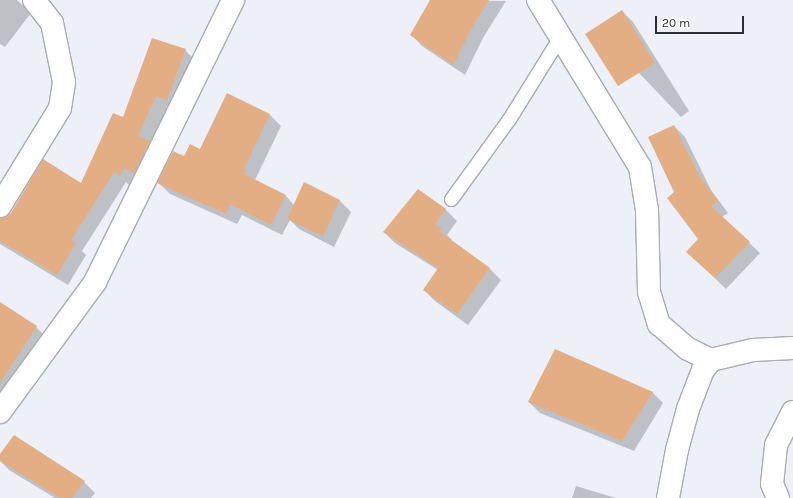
<!DOCTYPE html>
<html>
<head>
<meta charset="utf-8">
<style>
	body { margin:0 }
	#map { position:relative; width:793px; height:498px; overflow:hidden; background:#edf1f7; font-family:Karla,sans-serif }
	div>[style] { position:absolute }
	.shadow>* { inset:0; background:#0003 }
	.building>* { inset:0; background:#e4ae84 }
	.roads { filter:drop-shadow(1px 0 #a9adb3) drop-shadow(-1px 0 #a9adb3) drop-shadow(0 1px #a9adb3) drop-shadow(0 -1px #a9adb3) }
	.lane>* { height:13px; margin:-6.5px; padding:0 6.5px; transform-origin:6.5px; border-radius:6.5px; background:#fff }
	.street>* { height:22px; margin:-11px; padding:0 11px; transform-origin:11px; border-radius:11px; background:#fff }
	span { translate:-50% -50%; white-space:nowrap; text-align:center; line-height:1.15; -webkit-text-stroke:3px #fff; paint-order:stroke }
	.scale { position:absolute; left:655px; top:16px; width:89px; height:18px; box-sizing:border-box; border:2px solid #2c2e30; border-top:0; padding-left:5px; font-size:12px; line-height:14px; white-space:nowrap; color:#2c2e30; -webkit-text-stroke:3px #fff; paint-order:stroke }
</style>
</head>
<body>
<div id="map">
	<div class="shadow">
		<div style="clip-path:polygon(0 0,17px 0,31px 13px,5px 47px,0 44px)"></div>
		<div style="clip-path:polygon(432px 0,506px 1px,483px 38px,465px 75px,422px 46px,411px 34px)"></div>
		<div style="clip-path:polygon(622px 11px,633px 22px,689px 111px,681px 117px,596px 28px)"></div>
		<div style="clip-path:polygon(185px 50px,196px 61px,178px 111px,168px 107px,131px 187px,126px 182px,82px 251px,86px 255px,68px 285px,0 244px,0 218px,6px 218px,82px 184px,124px 118px)"></div>
		<div style="clip-path:polygon(270px 115px,281px 126px,255px 180px,286px 196px,294px 205px,305px 184px,340px 201px,351px 212px,334px 247px,299px 229px,290px 220px,282px 235px,242px 215px,237px 224px,170px 194px,159px 183px,185px 158px)"></div>
		<div style="clip-path:polygon(674px 126px,685px 137px,711px 190px,728px 213px,722px 217px,760px 253px,726px 289px,699px 263px,700px 239px,675px 192px)"></div>
		<div style="clip-path:polygon(418px 191px,446px 210px,457px 221px,447px 235px,452px 240px,451px 241px,490px 269px,501px 280px,468px 325px,435px 301px,424px 290px,438px 270px,395px 243px,384px 232px)"></div>
		<div style="clip-path:polygon(0 304px,36px 327px,49px 340px,0 396px)"></div>
		<div style="clip-path:polygon(652px 392px,663px 403px,634px 451px,540px 413px,529px 402px)"></div>
		<div style="clip-path:polygon(0 456px,84px 482px,95px 493px,91px 498px,55px 498px,9px 470px,0 461px)"></div>
		<div style="clip-path:polygon(576px 486px,616px 498px,572px 498px)"></div>
	</div>
	<div class="building">
		<div style="clip-path:polygon(430px 0,489px 0,472px 27px,453px 65px,410px 35px)"></div>
		<div style="clip-path:polygon(622px 10px,655px 63px,618px 86px,585px 34px)"></div>
		<div style="clip-path:polygon(152px 38px,186px 49px,167px 100px,156px 96px,138px 136px,150px 141px,135px 173px,124px 168px,120px 176px,114px 172px,71px 240px,76px 243px,57px 275px,0 241px,0 218px,6px 217px,11px 213px,43px 159px,81px 183px,113px 113px,123px 117px)"></div>
		<div style="clip-path:polygon(227px 93px,270px 114px,244px 169px,246px 170px,244px 174px,286px 195px,271px 225px,230px 204px,226px 214px,157px 183px,173px 151px,184px 156px,190px 144px,200px 149px)"></div>
		<div style="clip-path:polygon(674px 125px,700px 177px,718px 201px,711px 206px,750px 242px,715px 278px,686px 252px,698px 239px,667px 198px,674px 192px,648px 137px)"></div>
		<div style="clip-path:polygon(304px 182px,340px 200px,323px 236px,287px 219px)"></div>
		<div style="clip-path:polygon(418px 189px,446px 209px,435px 225px,442px 228px,439px 231px,490px 268px,457px 314px,423px 290px,438px 268px,383px 232px)"></div>
		<div style="clip-path:polygon(0 302px,37px 326px,0 383px)"></div>
		<div style="clip-path:polygon(555px 349px,653px 392px,622px 441px,528px 402px)"></div>
		<div style="clip-path:polygon(14px 435px,85px 481px,72px 498px,60px 498px,0 461px,0 454px)"></div>
	</div>
	<div class="roads">
		<div class="lane">
			<div style="left:451px;top:199px;width:99px;rotate:-54.1deg"></div>
			<div style="left:509px;top:119px;width:99px;rotate:-58.2deg"></div>
		</div>
		<div class="street">
			<div style="left:538px;top:0;width:196px;rotate:58.6deg"></div>
			<div style="left:640px;top:167px;width:44px;rotate:80.8deg"></div>
			<div style="left:647px;top:210px;width:82px;rotate:88.6deg"></div>
			<div style="left:649px;top:292px;width:34px;rotate:73deg"></div>
			<div style="left:659px;top:324px;width:38px;rotate:41deg"></div>
			<div style="left:688px;top:349px;width:25px;rotate:26deg"></div>
			<div style="left:0;top:206px;width:115px;rotate:-58.5deg"></div>
			<div style="left:60px;top:108px;width:26px;rotate:-81deg"></div>
			<div style="left:64px;top:82px;width:60px;rotate:-101.5deg"></div>
			<div style="left:52px;top:23px;width:29px;rotate:-128deg"></div>
			<div style="left:0;top:412px;width:161px;rotate:-53.8deg"></div>
			<div style="left:95px;top:282px;width:314px;rotate:-63.9deg"></div>
			<div style="left:668px;top:498px;width:49px;rotate:-79.4deg"></div>
			<div style="left:677px;top:450px;width:42px;rotate:-75deg"></div>
			<div style="left:688px;top:409px;width:42px;rotate:-69deg"></div>
			<div style="left:703px;top:370px;width:13px;rotate:-51deg"></div>
			<div style="left:711px;top:360px;width:43px;rotate:-13.4deg"></div>
			<div style="left:753px;top:350px;width:40px;rotate:-2.9deg"></div>
			<div style="left:778px;top:498px;width:15px;rotate:-113deg"></div>
			<div style="left:772px;top:484px;width:39px;rotate:-84deg"></div>
			<div style="left:776px;top:445px;width:37px;rotate:-63deg"></div>
		</div>
	</div>
	<div class="scale">20 m</div>
</div>
</body>
</html>
